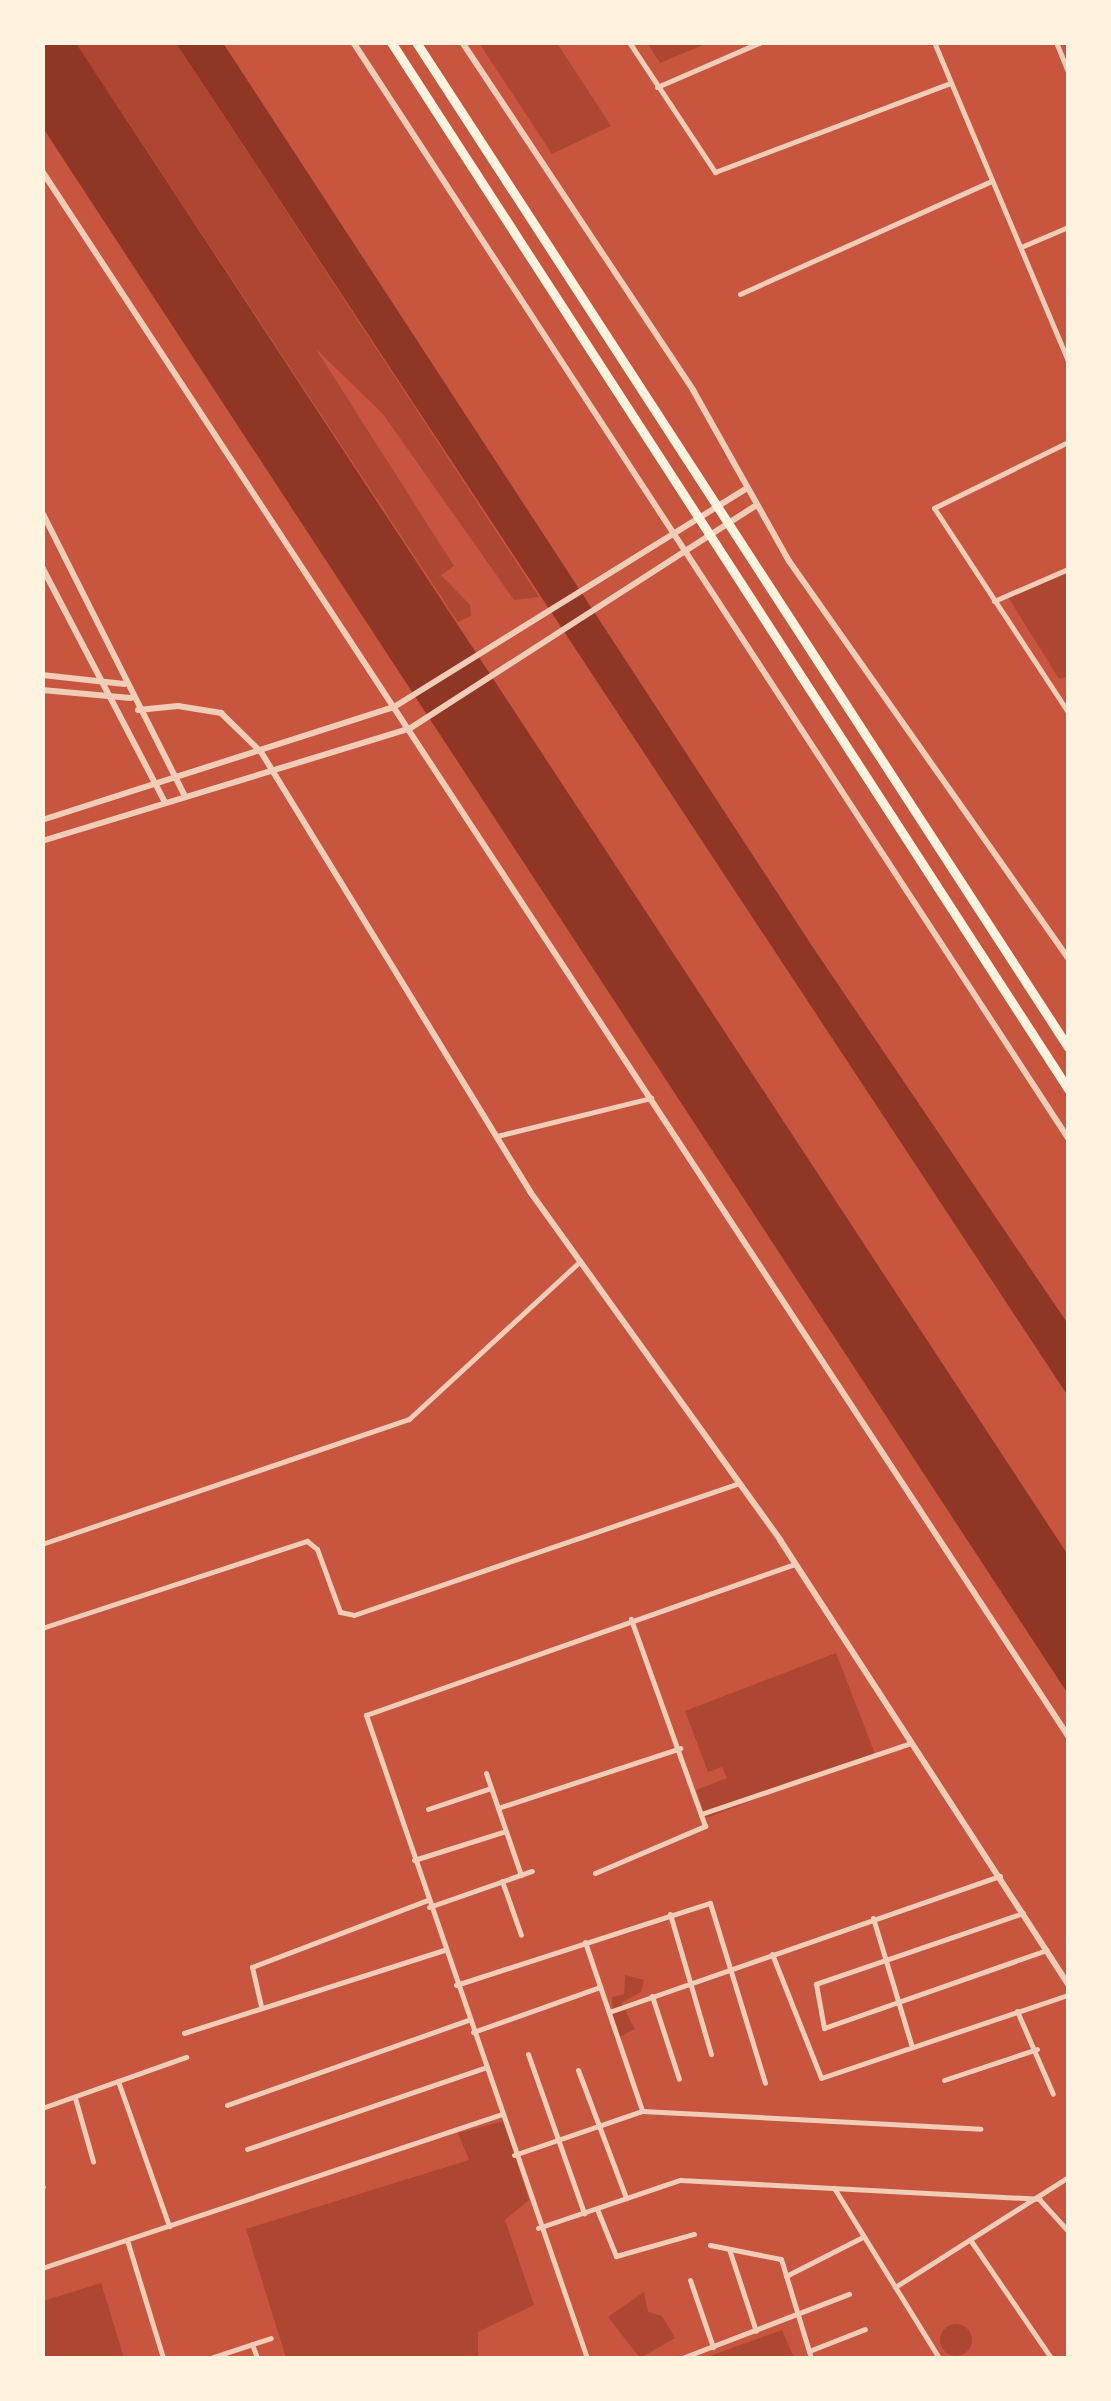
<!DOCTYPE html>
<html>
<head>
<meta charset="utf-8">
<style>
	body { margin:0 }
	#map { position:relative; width:1111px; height:2401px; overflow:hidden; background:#c8553d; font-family:Mulish,sans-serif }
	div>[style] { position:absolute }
	.green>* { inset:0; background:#ae4732 }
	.round { border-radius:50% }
	.water>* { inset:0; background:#8f3625 }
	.minor>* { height:5px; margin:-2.5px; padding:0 2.5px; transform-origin:2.5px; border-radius:2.5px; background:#f1ccb7 }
	.tertiary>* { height:6px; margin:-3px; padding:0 3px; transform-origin:3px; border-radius:3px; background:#f1ccb7 }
	.trunk>* { height:9px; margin:-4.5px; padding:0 4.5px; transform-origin:4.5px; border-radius:4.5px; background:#fff3e0 }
	span { translate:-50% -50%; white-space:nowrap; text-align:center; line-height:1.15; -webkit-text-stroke:9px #fff3e0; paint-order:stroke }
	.frame { position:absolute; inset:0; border:45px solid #fff3e0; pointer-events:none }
</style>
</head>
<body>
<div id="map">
	<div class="green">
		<div style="clip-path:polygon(76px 43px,176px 43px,539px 597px,514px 600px,383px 414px,316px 349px,454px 566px,441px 575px,470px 605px,471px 616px,458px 622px)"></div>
		<div style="clip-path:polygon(479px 43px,557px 43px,611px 126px,552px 154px)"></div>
		<div style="clip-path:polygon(647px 43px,708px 43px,660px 63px)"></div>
		<div style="clip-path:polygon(1068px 572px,1068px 676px,1059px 679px,1008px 597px)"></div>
		<div style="clip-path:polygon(836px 1653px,875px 1754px,706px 1818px,696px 1790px,727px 1778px,722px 1767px,708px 1772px,685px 1711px)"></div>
		<div style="clip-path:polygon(625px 1975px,644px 1980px,641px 1992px,621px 2003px,635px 2029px,614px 2040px,612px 1997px,624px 1994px)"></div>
		<div style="clip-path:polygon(504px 2121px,529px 2200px,505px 2220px,534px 2305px,478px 2332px,478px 2358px,286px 2358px,246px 2229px,469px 2160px,458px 2133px)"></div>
		<div style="clip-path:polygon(101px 2283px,124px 2358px,43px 2358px,43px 2301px)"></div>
		<div style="clip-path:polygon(644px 2292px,648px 2312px,662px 2316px,675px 2338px,640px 2358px,608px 2317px)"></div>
		<div class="round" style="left:940px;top:2324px;width:32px;height:32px"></div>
		<div style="clip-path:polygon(782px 2330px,794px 2358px,704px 2358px)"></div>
	</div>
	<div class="water">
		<div style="clip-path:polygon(43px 43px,76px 43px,1068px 1555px,1068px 1694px,43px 128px)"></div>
		<div style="clip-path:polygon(176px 43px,223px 43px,812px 946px,1068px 1324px,1068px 1396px)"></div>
	</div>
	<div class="minor">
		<div style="left:629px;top:42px;width:156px;rotate:56.5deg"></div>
		<div style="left:715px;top:172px;width:252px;rotate:-20.7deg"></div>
		<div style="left:934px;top:42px;width:345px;rotate:67.2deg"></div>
		<div style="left:1056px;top:42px;width:32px;rotate:68deg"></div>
		<div style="left:657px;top:87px;width:113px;rotate:-23.4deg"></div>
		<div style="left:1021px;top:247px;width:51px;rotate:-23.1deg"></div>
		<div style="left:740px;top:294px;width:276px;rotate:-24.2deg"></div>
		<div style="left:1068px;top:442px;width:149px;rotate:153.8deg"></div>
		<div style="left:934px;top:508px;width:244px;rotate:56.7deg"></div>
		<div style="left:994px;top:601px;width:81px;rotate:-23.4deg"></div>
		<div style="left:497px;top:1136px;width:159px;rotate:-13.9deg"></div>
		<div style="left:42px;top:1544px;width:388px;rotate:-18.8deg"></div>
		<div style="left:409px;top:1419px;width:233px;rotate:-42.7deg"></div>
		<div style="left:42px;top:1628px;width:279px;rotate:-18.2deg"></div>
		<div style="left:307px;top:1541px;width:13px;rotate:39deg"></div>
		<div style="left:317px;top:1549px;width:67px;rotate:69.9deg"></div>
		<div style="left:340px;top:1612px;width:14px;rotate:12deg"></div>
		<div style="left:354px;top:1615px;width:407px;rotate:-18.9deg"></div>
		<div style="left:486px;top:1773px;width:108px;rotate:71.1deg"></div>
		<div style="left:498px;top:1808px;width:192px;rotate:-18.2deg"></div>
		<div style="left:428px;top:1809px;width:66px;rotate:-18.4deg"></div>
		<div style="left:701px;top:1814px;width:222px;rotate:-18.7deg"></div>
		<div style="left:414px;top:1860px;width:96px;rotate:-17.5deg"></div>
		<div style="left:595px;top:1873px;width:120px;rotate:-23.1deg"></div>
		<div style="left:705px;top:1826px;width:220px;rotate:-109.7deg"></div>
		<div style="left:502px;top:1881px;width:57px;rotate:70.6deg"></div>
		<div style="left:429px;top:1907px;width:109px;rotate:-19.3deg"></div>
		<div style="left:1023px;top:1913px;width:219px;rotate:161.1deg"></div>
		<div style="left:816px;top:1984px;width:45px;rotate:79.7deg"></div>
		<div style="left:824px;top:2028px;width:236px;rotate:-19.3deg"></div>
		<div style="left:670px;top:1914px;width:146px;rotate:73.7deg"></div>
		<div style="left:873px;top:1918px;width:132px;rotate:73.2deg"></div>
		<div style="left:585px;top:1942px;width:177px;rotate:71.3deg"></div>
		<div style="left:772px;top:1954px;width:133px;rotate:68.4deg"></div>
		<div style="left:821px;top:2078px;width:261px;rotate:-18.6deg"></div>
		<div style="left:456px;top:1985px;width:267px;rotate:-17.9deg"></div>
		<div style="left:710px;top:1903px;width:188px;rotate:73deg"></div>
		<div style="left:652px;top:1996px;width:87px;rotate:72deg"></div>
		<div style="left:261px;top:2006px;width:40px;rotate:-103deg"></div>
		<div style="left:252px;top:1967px;width:187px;rotate:-20.9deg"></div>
		<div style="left:1017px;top:2011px;width:90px;rotate:66.6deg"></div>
		<div style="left:609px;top:2012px;width:414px;rotate:-19.2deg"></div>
		<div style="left:473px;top:2032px;width:135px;rotate:-19.5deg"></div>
		<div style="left:184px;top:2033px;width:273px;rotate:-17.7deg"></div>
		<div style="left:528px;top:2054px;width:169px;rotate:70.6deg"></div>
		<div style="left:578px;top:2070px;width:137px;rotate:69.4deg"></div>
		<div style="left:944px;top:2080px;width:98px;rotate:-18.4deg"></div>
		<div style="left:118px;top:2081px;width:154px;rotate:70.6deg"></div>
		<div style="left:75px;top:2098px;width:66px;rotate:74.1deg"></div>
		<div style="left:227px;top:2105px;width:256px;rotate:-19.4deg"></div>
		<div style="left:42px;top:2108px;width:153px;rotate:-19.5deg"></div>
		<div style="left:247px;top:2149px;width:253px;rotate:-18.9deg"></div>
		<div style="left:514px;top:2155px;width:135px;rotate:-19deg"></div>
		<div style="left:642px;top:2111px;width:339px;rotate:3deg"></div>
		<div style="left:42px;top:2186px;width:1px;rotate:45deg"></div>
		<div style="left:834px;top:2188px;width:200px;rotate:58.3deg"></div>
		<div style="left:597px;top:2209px;width:51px;rotate:68deg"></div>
		<div style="left:616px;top:2256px;width:81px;rotate:-15.8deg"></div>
		<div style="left:538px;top:2228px;width:150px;rotate:-18.7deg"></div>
		<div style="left:680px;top:2180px;width:360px;rotate:3deg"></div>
		<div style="left:1039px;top:2199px;width:43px;rotate:47.8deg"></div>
		<div style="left:127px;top:2240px;width:123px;rotate:73deg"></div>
		<div style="left:971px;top:2241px;width:142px;rotate:55.6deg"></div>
		<div style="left:710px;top:2245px;width:72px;rotate:11.2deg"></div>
		<div style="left:781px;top:2259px;width:103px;rotate:73.1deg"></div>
		<div style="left:729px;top:2249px;width:86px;rotate:71.8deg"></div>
		<div style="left:42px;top:2268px;width:484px;rotate:-18.5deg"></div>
		<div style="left:786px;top:2276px;width:86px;rotate:-26.9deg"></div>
		<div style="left:690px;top:2280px;width:71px;rotate:71.1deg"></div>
		<div style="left:895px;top:2287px;width:205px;rotate:-32.4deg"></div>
		<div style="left:252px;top:2344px;width:15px;rotate:70deg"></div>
		<div style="left:809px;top:2351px;width:60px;rotate:-21.4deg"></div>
		<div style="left:210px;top:2358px;width:64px;rotate:-18.2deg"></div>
		<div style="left:587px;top:2358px;width:680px;rotate:-108.97deg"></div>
		<div style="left:366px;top:1715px;width:455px;rotate:-19.4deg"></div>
		<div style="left:682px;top:2358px;width:179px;rotate:-21deg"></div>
	</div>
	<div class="tertiary">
		<div style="left:353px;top:42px;width:1309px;rotate:56.88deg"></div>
		<div style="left:462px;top:42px;width:418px;rotate:56.4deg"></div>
		<div style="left:693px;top:390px;width:196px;rotate:60.7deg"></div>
		<div style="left:789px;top:561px;width:485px;rotate:54.9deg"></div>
		<div style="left:42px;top:171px;width:1871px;rotate:56.75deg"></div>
		<div style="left:42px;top:512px;width:318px;rotate:63.3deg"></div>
		<div style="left:42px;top:567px;width:265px;rotate:62.4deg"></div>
		<div style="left:42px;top:675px;width:83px;rotate:6.2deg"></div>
		<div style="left:42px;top:690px;width:89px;rotate:5.1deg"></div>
		<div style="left:138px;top:710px;width:40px;rotate:-5.7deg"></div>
		<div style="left:178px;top:706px;width:44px;rotate:9.2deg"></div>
		<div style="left:221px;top:713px;width:56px;rotate:44.3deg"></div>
		<div style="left:261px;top:752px;width:517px;rotate:58.52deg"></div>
		<div style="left:531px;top:1193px;width:427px;rotate:54.3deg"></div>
		<div style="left:780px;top:1540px;width:529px;rotate:57.03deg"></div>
		<div style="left:42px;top:820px;width:370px;rotate:-17.8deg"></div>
		<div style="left:394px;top:707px;width:413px;rotate:-31.8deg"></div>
		<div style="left:42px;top:841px;width:384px;rotate:-17deg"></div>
		<div style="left:409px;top:729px;width:413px;rotate:-32.8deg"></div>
	</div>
	<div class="trunk">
		<div style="left:391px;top:42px;width:1247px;rotate:57.11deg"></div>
		<div style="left:416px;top:42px;width:1198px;rotate:57.03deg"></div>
	</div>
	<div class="frame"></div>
</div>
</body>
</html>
